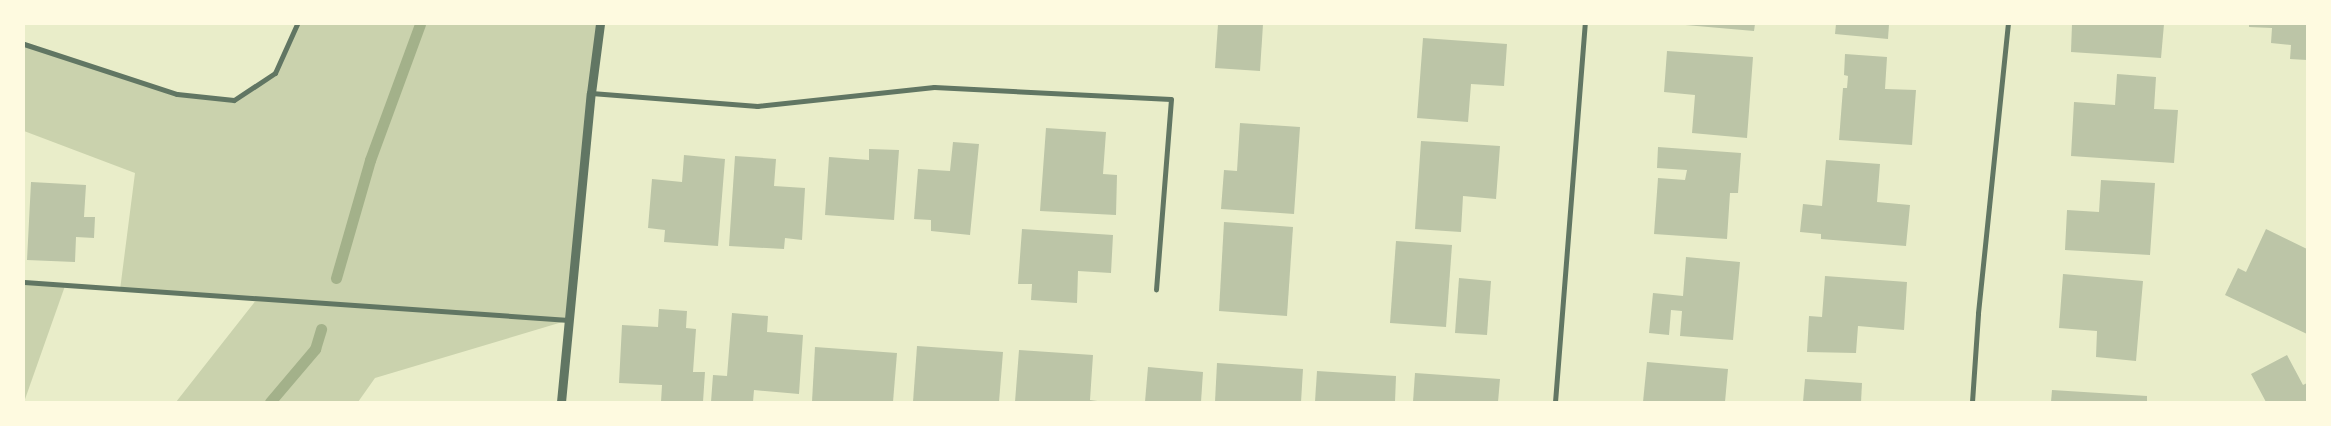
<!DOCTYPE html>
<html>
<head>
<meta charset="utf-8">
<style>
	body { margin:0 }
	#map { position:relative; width:2331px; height:426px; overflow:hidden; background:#e9edc9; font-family:"Alegreya Sans",sans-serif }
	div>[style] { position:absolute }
	.green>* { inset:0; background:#cad2ad }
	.stream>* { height:11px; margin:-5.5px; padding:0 5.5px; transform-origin:5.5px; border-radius:5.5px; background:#a3b18a }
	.building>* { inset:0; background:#bcc5a7 }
	.minor>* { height:5px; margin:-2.5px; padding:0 2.5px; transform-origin:2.5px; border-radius:2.5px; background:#617663 }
	.tertiary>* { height:9px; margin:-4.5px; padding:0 4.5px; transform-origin:4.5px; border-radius:4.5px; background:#617663 }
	span { translate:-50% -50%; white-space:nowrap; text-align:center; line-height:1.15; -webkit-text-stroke:5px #fefae0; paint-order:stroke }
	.frame { position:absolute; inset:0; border:25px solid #fefae0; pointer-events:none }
</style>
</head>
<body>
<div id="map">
	<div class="green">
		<div style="clip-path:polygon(297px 24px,600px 24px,569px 320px,375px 378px,358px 402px,176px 402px,257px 299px,120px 290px,135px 173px,24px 131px,24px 44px,177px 94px,234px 100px,275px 73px)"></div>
		<div style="clip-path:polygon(24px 282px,65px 286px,24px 402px)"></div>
	</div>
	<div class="stream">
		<div style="left:336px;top:278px;width:123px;rotate:-73.9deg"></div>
		<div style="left:370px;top:160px;width:145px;rotate:-69.8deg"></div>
		<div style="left:270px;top:402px;width:70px;rotate:-49.7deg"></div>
		<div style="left:315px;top:349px;width:21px;rotate:-73deg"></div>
	</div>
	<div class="building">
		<div style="clip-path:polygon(1218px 24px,1263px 24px,1260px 71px,1215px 68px)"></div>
		<div style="clip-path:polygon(1674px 24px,1755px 24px,1754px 31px)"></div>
		<div style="clip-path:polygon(1836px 24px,1889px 24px,1888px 39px,1835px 34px)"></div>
		<div style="clip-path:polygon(2072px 24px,2164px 24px,2161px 58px,2071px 52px)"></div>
		<div style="clip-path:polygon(2249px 24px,2307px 24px,2307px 60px,2290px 59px,2291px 45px,2271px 43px,2272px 28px,2249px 27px)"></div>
		<div style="clip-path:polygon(1423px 38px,1507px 44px,1504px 86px,1471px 84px,1468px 122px,1417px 118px)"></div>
		<div style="clip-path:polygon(1667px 51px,1753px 57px,1747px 138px,1692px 133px,1695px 95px,1664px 92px)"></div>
		<div style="clip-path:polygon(1845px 54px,1887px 57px,1885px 89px,1916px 90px,1912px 145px,1839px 140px,1843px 88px,1847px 88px,1848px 76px,1844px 75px)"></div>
		<div style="clip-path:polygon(2117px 74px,2156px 77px,2154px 109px,2178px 110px,2174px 163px,2071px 156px,2074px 102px,2115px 105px)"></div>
		<div style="clip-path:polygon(1240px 123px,1300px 127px,1294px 214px,1221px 209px,1224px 170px,1237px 171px)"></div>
		<div style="clip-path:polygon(1046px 128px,1106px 132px,1103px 174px,1117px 175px,1116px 215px,1040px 211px)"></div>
		<div style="clip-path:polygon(1421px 141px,1500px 146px,1496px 199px,1463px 196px,1461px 232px,1415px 229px)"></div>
		<div style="clip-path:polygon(953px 142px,979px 144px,970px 235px,931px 231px,931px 220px,914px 219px,918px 169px,950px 171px)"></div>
		<div style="clip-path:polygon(1658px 147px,1741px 153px,1738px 193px,1730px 193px,1727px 239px,1654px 234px,1658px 178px,1685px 180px,1687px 170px,1657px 168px)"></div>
		<div style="clip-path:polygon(869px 149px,899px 150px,894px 220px,825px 215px,829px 157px,869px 160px)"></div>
		<div style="clip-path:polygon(684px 155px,725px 159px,718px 246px,664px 242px,665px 230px,648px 228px,652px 179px,682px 182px)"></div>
		<div style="clip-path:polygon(735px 156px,776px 159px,774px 186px,805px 188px,802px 240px,785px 238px,784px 249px,729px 246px)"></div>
		<div style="clip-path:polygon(1826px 160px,1880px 164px,1877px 202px,1910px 205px,1906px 246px,1821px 239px,1821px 234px,1800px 232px,1803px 204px,1822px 206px)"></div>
		<div style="clip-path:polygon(2101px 180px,2155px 183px,2150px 255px,2065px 250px,2067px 210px,2099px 212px)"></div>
		<div style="clip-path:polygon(31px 182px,86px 185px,84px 217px,95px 217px,94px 238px,76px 237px,75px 262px,27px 260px)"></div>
		<div style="clip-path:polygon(1224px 222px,1293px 227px,1287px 316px,1219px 311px)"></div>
		<div style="clip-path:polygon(1022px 229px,1113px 235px,1111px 273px,1078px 271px,1077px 303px,1031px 300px,1032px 284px,1018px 284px)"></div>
		<div style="clip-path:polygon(2266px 229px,2307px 249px,2307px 334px,2225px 295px,2238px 268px,2246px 272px)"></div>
		<div style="clip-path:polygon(1396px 241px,1452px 245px,1446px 327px,1390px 323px)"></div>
		<div style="clip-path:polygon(1686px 257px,1740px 262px,1733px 340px,1680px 336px,1682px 311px,1671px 310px,1669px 335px,1649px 333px,1653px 293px,1683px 296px)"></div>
		<div style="clip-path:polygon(2063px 274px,2143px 281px,2136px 361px,2096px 357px,2097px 331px,2059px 328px)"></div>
		<div style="clip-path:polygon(1825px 276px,1907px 282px,1904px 330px,1858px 326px,1856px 353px,1807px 352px,1809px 316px,1822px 317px)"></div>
		<div style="clip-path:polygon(1459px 278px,1491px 281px,1487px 335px,1455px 333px)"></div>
		<div style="clip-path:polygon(659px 309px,687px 311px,686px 328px,696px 329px,693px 372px,705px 372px,703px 402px,661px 402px,662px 385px,619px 383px,622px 325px,658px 327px)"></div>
		<div style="clip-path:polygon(732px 313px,768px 316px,767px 332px,803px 335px,799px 394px,754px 390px,753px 402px,711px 402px,713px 375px,727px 376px)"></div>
		<div style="clip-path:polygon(917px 346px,1003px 352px,999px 402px,913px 402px)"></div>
		<div style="clip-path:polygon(815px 347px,897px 353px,893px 402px,812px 402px)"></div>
		<div style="clip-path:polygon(1019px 350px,1093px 355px,1090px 400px,1105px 402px,1015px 402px)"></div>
		<div style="clip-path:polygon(2287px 355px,2303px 385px,2307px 383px,2307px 402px,2266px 402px,2251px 374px)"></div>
		<div style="clip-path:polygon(1647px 362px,1728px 369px,1725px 402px,1643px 402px)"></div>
		<div style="clip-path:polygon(1217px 363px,1303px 369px,1301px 402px,1215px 402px)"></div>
		<div style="clip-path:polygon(1148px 367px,1203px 372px,1201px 402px,1145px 402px)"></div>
		<div style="clip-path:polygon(1317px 371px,1396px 376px,1395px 402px,1315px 402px)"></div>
		<div style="clip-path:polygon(1415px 373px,1500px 379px,1498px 402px,1413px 402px)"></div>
		<div style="clip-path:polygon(1805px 379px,1862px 383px,1861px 402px,1803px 402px)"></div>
		<div style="clip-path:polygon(2052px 390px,2147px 396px,2147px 402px,2051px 402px)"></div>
	</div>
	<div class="minor">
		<div style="left:24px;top:44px;width:161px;rotate:18.1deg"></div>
		<div style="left:177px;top:94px;width:57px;rotate:6deg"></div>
		<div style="left:234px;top:100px;width:49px;rotate:-33.4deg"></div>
		<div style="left:275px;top:73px;width:54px;rotate:-65.8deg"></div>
		<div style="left:591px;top:93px;width:167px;rotate:4.5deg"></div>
		<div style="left:757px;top:106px;width:178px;rotate:-6.1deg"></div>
		<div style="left:934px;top:87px;width:237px;rotate:2.9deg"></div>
		<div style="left:1171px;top:99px;width:191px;rotate:94.5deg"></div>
		<div style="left:24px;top:282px;width:546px;rotate:3.99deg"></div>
		<div style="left:1555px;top:402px;width:379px;rotate:-85.5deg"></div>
		<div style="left:1972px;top:402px;width:89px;rotate:-86.1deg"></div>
		<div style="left:1978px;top:313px;width:291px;rotate:-84.1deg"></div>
	</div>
	<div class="tertiary">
		<div style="left:561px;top:402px;width:310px;rotate:-84.5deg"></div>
		<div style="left:591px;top:93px;width:70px;rotate:-82.6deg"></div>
	</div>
	<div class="frame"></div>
</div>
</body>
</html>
